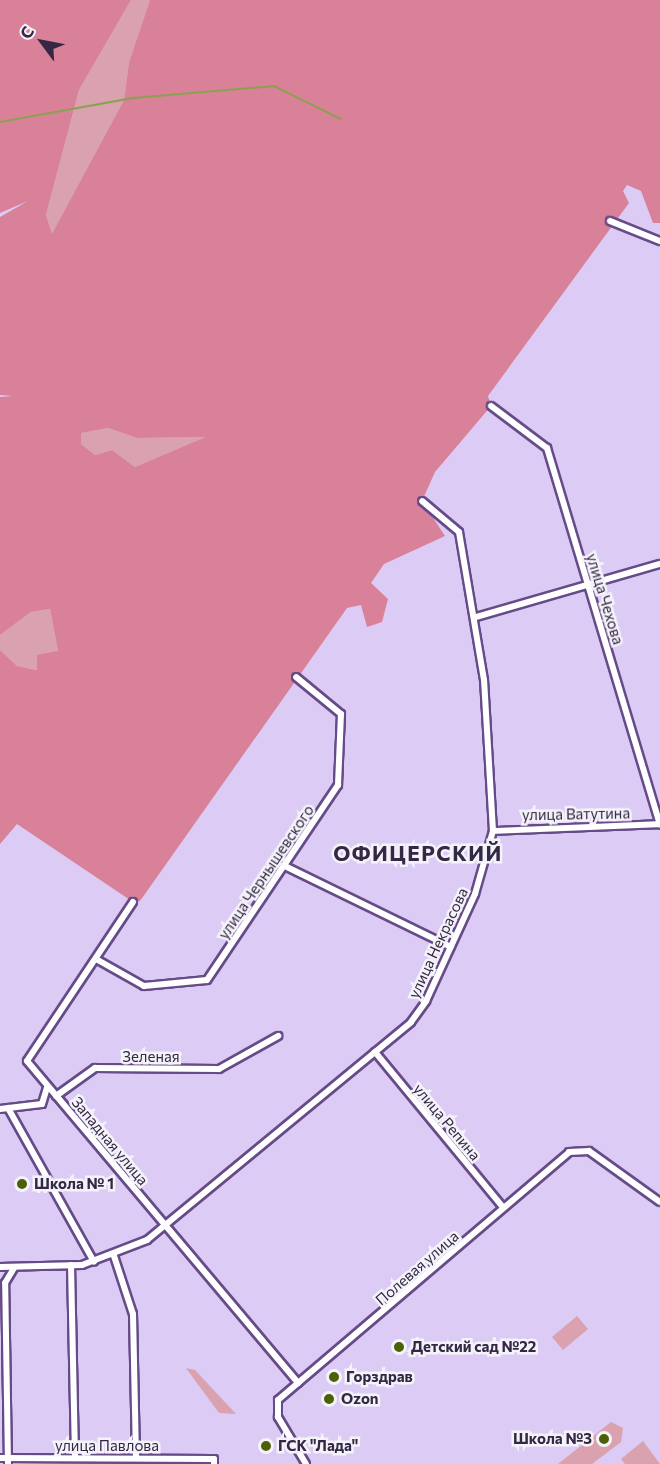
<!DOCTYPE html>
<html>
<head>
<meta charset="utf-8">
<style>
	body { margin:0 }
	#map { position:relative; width:660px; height:1464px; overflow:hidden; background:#dbcbf5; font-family:Commissioner,sans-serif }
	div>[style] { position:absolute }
	.green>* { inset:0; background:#daa1ae }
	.forest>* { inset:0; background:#d88198 }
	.stream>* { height:1.5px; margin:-0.75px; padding:0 0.75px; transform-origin:0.75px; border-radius:0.75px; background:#89a150 }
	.roads { filter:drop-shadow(2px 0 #664b88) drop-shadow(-2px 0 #664b88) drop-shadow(0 2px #664b88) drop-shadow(0 -2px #664b88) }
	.minor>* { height:6px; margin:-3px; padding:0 3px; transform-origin:3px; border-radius:3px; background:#fff }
	.dots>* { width:16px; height:16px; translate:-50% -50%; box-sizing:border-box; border:3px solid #f5f3fa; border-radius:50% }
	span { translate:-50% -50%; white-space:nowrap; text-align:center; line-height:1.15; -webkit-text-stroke:5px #f5f3fa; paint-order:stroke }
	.street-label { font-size:15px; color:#342844 }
	.poi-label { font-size:15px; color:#342844; font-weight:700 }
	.left { translate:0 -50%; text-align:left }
	.right { translate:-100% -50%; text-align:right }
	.district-label { font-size:21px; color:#342844; font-weight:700; letter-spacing:1.5px }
	.north { position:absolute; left:12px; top:12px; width:60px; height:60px; -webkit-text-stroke:4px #f5f3fa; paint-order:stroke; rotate:302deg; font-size:16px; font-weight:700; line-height:24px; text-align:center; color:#342844 }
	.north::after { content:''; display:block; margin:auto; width:21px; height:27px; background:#342844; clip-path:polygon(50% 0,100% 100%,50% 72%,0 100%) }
</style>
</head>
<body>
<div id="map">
	<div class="green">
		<div style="clip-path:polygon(131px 0,150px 0,129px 62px,124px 100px,52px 235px,46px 215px,79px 90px)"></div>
		<div style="clip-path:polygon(108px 428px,137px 438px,208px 437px,135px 467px,112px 450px,95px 455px,81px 444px,80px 433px)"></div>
		<div style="clip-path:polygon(50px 609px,58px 651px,38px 670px,17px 666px,0 650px,0 635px,31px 612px)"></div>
		<div style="clip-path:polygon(577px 1316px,588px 1329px,563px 1350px,552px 1337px)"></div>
		<div style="clip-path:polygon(186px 1368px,195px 1370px,236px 1414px,219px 1413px)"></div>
		<div style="clip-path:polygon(611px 1422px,623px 1428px,621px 1442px,592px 1464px,558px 1464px)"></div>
		<div style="clip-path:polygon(643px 1441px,660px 1464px,625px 1464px,621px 1459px)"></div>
	</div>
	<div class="forest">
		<div style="clip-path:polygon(evenodd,0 0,131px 0,79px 90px,46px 215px,52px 234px,124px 100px,129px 62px,150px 0,660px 0,660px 223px,653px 223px,641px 191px,627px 185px,623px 191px,629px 203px,488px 396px,491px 406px,435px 472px,422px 501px,445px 536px,384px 564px,371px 583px,388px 599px,382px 622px,367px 627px,361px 605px,347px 608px,140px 901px,133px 902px,17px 824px,0 844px,0 650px,17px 666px,37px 670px,37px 655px,58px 651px,50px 609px,31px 612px,0 635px,0 397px,13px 396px,0 395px,0 217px,28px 201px,0 213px,0 0,108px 428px,137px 438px,206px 437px,135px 467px,112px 450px,95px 455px,81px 444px,81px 433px,108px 428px)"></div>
	</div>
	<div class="stream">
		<div style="left:0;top:122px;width:136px;rotate:-10.2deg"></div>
		<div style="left:134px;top:98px;width:141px;rotate:-4.9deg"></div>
		<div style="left:274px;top:86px;width:75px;rotate:26.2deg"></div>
	</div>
	<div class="roads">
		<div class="minor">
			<div style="left:610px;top:221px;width:54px;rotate:21.8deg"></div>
			<div style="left:491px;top:406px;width:70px;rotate:36.9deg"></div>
			<div style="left:547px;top:448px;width:393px;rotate:73.3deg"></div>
			<div style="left:476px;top:617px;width:191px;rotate:-16.1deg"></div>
			<div style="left:493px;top:831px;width:167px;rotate:-2.4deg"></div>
			<div style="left:287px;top:867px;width:182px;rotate:26deg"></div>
			<div style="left:133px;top:902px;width:191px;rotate:123.7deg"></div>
			<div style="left:27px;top:1061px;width:421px;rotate:49.9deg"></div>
			<div style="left:96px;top:959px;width:55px;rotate:29.4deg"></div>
			<div style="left:144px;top:986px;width:63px;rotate:-5.4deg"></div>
			<div style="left:207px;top:980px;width:235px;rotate:-56.1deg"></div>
			<div style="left:338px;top:785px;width:71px;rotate:-87.6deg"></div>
			<div style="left:341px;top:714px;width:58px;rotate:-140.6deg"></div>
			<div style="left:375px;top:1052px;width:200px;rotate:50.5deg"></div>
			<div style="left:56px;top:1096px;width:48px;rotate:-35.7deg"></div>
			<div style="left:95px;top:1068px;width:124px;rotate:0.5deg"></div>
			<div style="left:219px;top:1069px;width:68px;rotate:-29.2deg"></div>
			<div style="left:8px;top:1108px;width:176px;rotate:60.8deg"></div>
			<div style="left:0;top:1109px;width:42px;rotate:-6.8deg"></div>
			<div style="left:42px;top:1104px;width:17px;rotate:-73deg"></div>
			<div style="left:114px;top:1256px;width:61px;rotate:71.9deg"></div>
			<div style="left:133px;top:1314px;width:144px;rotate:88.8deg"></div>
			<div style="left:71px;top:1265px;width:193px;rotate:88.8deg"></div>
			<div style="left:0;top:1267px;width:82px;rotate:-1.4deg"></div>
			<div style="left:82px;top:1265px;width:70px;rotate:-21deg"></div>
			<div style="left:147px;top:1240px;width:342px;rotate:-39.5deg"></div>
			<div style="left:411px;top:1022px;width:26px;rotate:-54deg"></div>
			<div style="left:426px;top:1001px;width:118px;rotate:-65.4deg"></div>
			<div style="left:475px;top:894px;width:66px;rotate:-74.1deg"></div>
			<div style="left:493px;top:831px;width:151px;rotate:-93.4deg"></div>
			<div style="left:484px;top:680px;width:150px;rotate:-99.6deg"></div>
			<div style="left:459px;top:532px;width:48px;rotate:-140deg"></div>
			<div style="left:0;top:1458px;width:214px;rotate:0.3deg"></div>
			<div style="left:214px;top:1459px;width:5px;rotate:90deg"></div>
			<div style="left:8px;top:1464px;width:181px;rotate:-90.9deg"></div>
			<div style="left:5px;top:1283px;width:17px;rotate:-59deg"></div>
			<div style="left:306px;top:1464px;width:55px;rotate:-120.8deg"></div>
			<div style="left:278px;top:1417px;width:17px;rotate:-90deg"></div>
			<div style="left:278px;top:1400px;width:382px;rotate:-40.4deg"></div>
			<div style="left:569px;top:1152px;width:20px;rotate:-3deg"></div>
			<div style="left:589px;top:1151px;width:87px;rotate:35.7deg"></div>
		</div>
	</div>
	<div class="dots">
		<div style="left:22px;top:1184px;background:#4b6007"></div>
		<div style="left:399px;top:1347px;background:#4b6007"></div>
		<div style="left:334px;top:1377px;background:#4b6007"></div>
		<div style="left:329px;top:1399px;background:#4b6007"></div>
		<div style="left:604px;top:1439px;background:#4b6007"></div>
		<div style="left:266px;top:1446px;background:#4b6007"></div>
	</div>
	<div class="street-label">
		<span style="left:605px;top:599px;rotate:73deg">улица Чехова</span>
		<span style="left:576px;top:814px;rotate:-1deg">улица Ватутина</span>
		<span style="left:266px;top:872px;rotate:-56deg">улица Чернышевского</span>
		<span style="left:438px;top:943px;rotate:-65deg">улица Некрасова</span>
		<span style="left:151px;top:1057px">Зеленая</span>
		<span style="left:447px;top:1122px;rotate:50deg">улица Репина</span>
		<span style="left:110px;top:1141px;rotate:50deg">Западная улица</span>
		<span style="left:417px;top:1268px;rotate:-41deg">Полевая улица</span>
		<span style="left:107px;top:1446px">улица Павлова</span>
	</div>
	<div class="poi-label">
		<span class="left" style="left:34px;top:1184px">Школа № 1</span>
		<span class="left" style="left:411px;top:1347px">Детский сад №22</span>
		<span class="left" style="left:346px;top:1377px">Горздрав</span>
		<span class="left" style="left:341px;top:1399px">Ozon</span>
		<span class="right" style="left:592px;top:1439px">Школа №3</span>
		<span class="left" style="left:278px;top:1446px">ГСК "Лада"</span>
	</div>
	<div class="district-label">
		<span style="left:418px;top:853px">ОФИЦЕРСКИЙ</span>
	</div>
	<div class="north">С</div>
</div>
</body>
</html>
